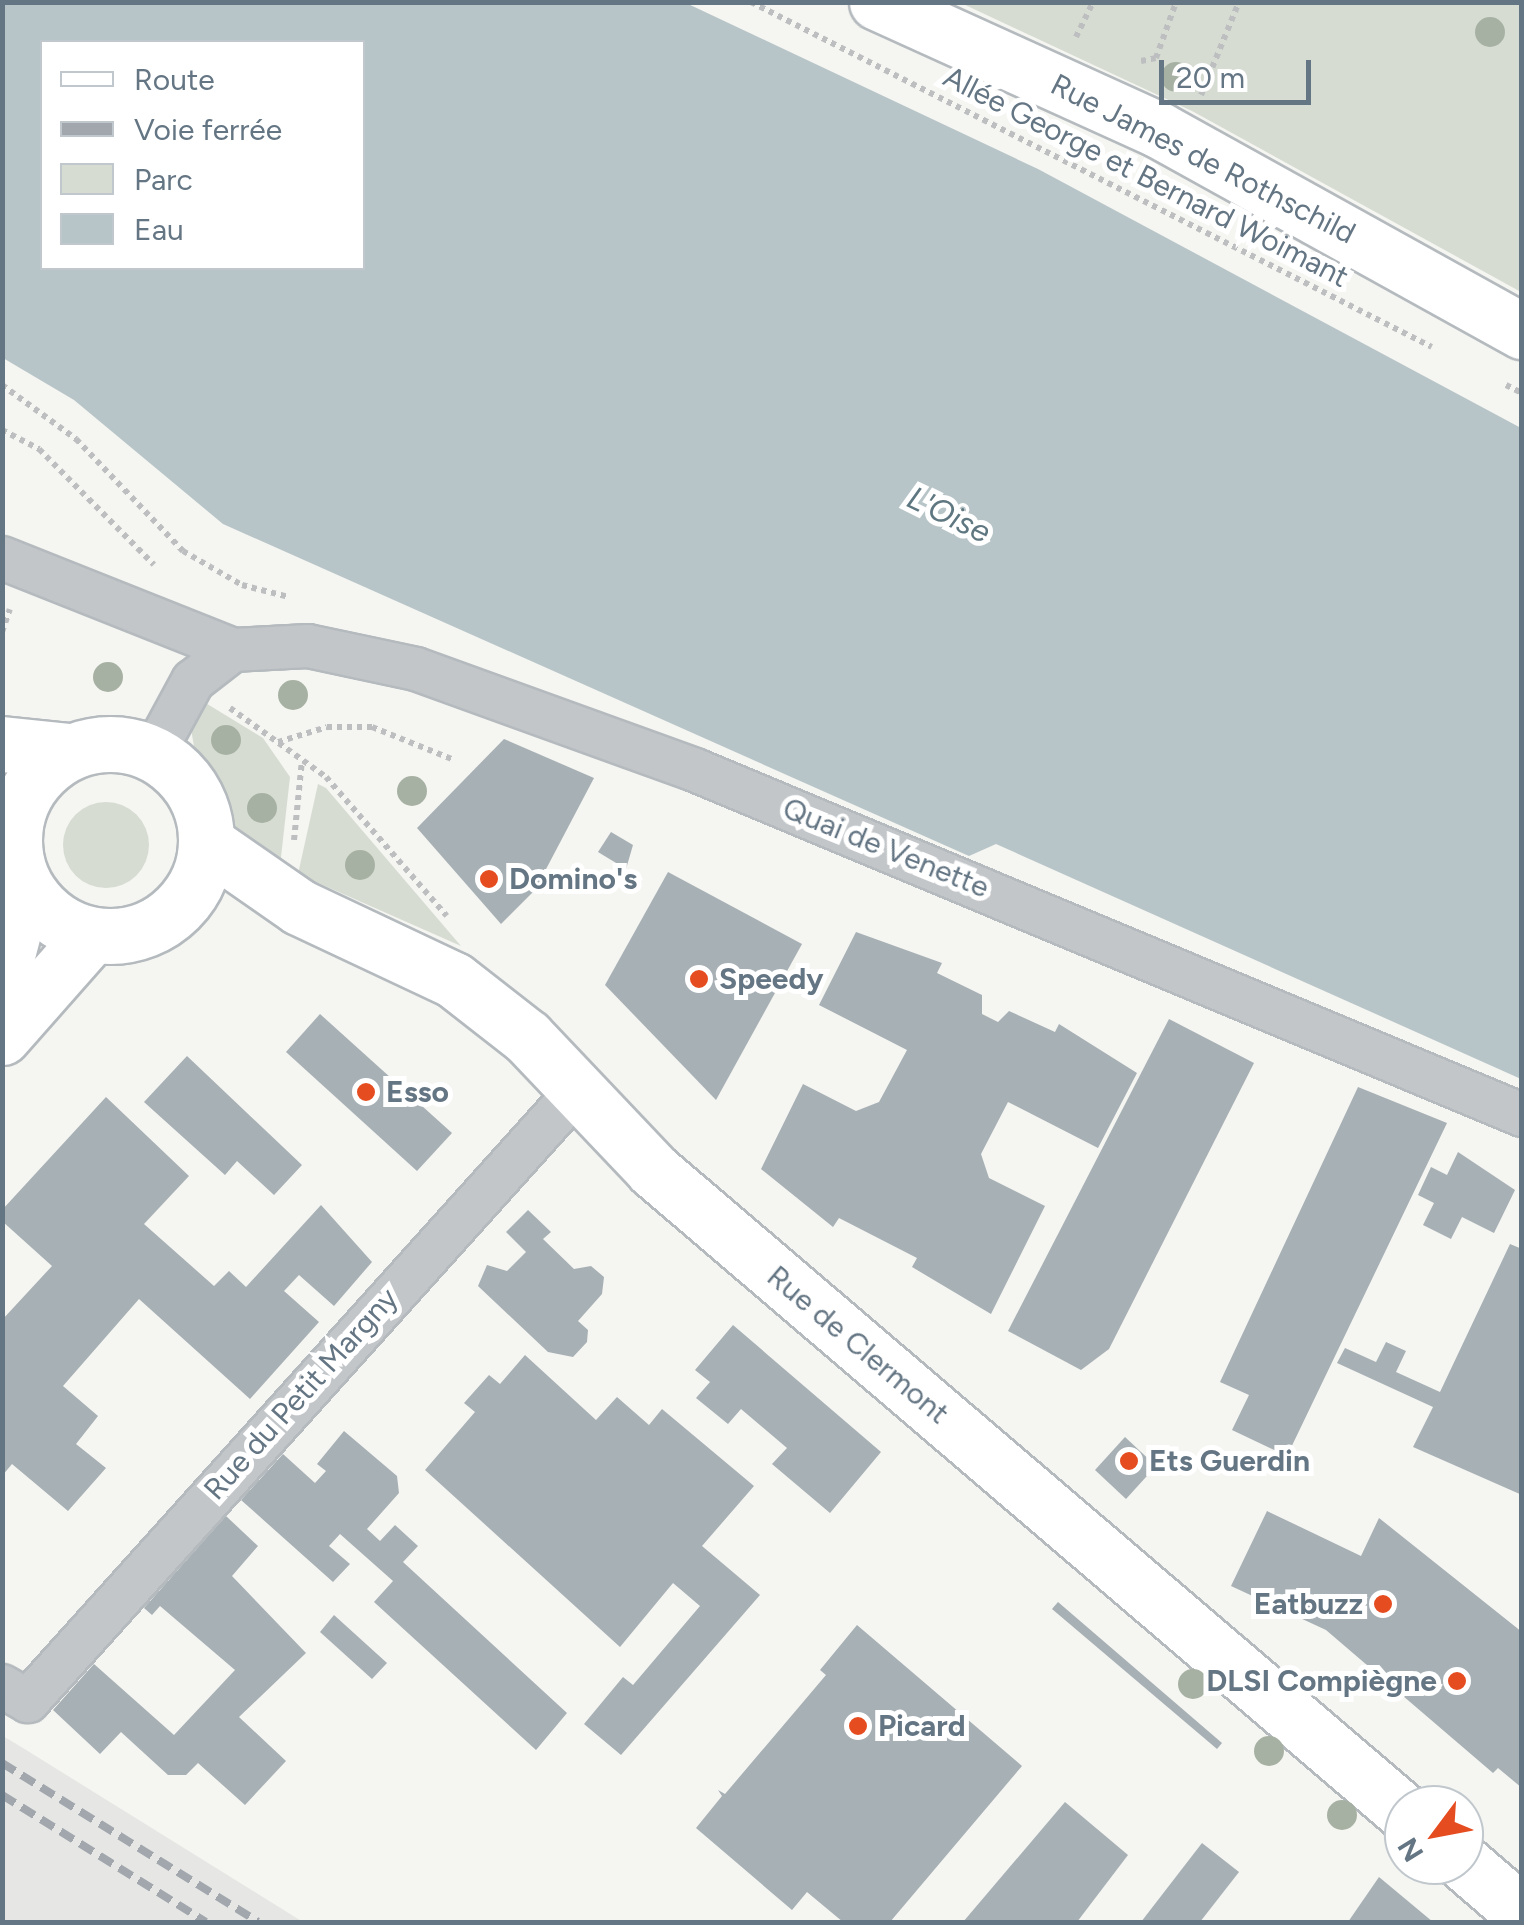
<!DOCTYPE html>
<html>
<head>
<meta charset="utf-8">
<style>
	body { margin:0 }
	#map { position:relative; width:1524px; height:1925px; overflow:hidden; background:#f5f5f1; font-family:Figtree,sans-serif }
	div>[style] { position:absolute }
	.built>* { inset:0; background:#e6e7e5 }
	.green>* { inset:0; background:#d6dcd2 }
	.round { border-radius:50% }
	.water>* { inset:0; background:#b8c5c8 }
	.building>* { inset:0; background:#a7b0b5 }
	.path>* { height:6px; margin-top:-3px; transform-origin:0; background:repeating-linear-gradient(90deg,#bcbec0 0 5px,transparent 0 10px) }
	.roads { filter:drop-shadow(2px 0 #b4babe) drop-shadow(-2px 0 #b4babe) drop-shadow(0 2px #b4babe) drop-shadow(0 -2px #b4babe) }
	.street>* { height:42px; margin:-21px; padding:0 21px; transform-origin:21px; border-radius:21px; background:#c2c6c9 }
	.secondary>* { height:55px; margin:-27.5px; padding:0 27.5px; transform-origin:27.5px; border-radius:27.5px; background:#fff }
	.secondary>.ring { margin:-27.5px; padding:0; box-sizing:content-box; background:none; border:55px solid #fff; border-radius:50% }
	.rail>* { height:8px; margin-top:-4px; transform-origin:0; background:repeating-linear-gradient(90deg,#a1a7ad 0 15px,transparent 0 23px) }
	.trees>* { width:30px; height:30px; margin:-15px; border-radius:50%; background:#a7b1a3 }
	.dots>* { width:28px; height:28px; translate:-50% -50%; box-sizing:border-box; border:5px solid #fff; border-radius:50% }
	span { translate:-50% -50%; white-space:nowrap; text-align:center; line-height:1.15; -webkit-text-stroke:10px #fff; paint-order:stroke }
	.street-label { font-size:30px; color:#647583 }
	.poi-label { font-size:30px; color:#647583; font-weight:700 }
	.left { translate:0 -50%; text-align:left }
	.right { translate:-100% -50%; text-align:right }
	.water-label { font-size:32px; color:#5f7780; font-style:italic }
	.frame { position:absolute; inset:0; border:5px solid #647583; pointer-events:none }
	.legend { position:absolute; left:40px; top:40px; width:325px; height:230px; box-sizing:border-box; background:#fff; border:2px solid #c1c8cd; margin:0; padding:12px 18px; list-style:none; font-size:30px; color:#647583 }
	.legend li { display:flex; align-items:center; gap:20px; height:50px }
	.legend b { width:50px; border:2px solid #c1c8cd }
	.north { position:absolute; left:1384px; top:1785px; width:100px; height:100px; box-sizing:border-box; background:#fff; border:2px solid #c1c8cd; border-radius:50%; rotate:238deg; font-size:28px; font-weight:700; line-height:40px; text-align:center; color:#647583 }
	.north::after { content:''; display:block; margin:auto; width:35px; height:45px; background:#e54d21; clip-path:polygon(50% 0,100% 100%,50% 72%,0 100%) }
	.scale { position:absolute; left:1159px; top:60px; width:152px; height:45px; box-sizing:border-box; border:5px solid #647583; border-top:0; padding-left:12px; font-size:30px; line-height:35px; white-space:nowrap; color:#647583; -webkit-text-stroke:8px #fff; paint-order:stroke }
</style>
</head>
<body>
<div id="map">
	<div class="built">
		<div style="clip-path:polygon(3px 1736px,23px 1748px,303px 1922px,3px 1922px)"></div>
	</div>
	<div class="green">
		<div style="clip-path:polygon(961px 3px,1521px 3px,1521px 292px,1192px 111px)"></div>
		<div style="clip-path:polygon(204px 702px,263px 738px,290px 777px,280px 866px,237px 833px,196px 758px,191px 729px)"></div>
		<div style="clip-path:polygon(318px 784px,326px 788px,461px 946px,298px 874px)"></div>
		<div class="round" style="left:63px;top:802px;width:86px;height:86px"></div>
	</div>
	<div class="water">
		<div style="clip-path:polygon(evenodd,686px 3px,1038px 169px,1521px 428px,1521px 1079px,996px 844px,969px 856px,223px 524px,74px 400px,3px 358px,3px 3px,686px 3px,42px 42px,362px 42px,362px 268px,42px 268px,42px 42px)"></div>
	</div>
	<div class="building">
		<div style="clip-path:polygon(504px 739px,594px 778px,535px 890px,501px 924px,417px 828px)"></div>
		<div style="clip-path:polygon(611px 832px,633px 845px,626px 869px,598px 852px)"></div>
		<div style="clip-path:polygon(668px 872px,802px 944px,716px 1100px,605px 985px)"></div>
		<div style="clip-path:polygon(856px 932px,942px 963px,937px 973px,982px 995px,982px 1014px,998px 1022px,1009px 1011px,1055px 1032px,1059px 1024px,1137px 1073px,1098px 1148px,1008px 1102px,981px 1154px,989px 1178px,1045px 1206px,991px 1314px,912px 1267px,917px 1258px,839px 1218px,833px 1227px,761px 1169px,803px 1084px,856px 1111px,879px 1102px,907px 1050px,819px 1005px)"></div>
		<div style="clip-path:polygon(320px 1014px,452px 1133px,417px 1171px,286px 1052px)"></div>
		<div style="clip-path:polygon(1169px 1019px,1254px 1063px,1109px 1349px,1081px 1370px,1008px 1331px)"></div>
		<div style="clip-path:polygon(187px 1056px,302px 1165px,274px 1195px,237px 1161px,225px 1175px,144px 1102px)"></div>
		<div style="clip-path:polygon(1358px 1087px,1447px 1123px,1287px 1456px,1232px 1430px,1249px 1395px,1220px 1382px)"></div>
		<div style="clip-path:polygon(106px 1097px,189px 1176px,144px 1224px,214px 1286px,229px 1271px,246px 1287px,321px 1205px,372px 1262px,334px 1306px,299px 1275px,284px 1291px,319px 1322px,250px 1399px,139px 1299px,63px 1386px,98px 1416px,76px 1444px,106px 1468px,68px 1511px,12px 1464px,2px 1476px,2px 1320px,52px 1266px,2px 1221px,2px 1210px)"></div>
		<div style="clip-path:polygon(1458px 1152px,1515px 1190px,1494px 1233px,1462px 1217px,1451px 1239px,1423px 1225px,1434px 1203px,1418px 1195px,1431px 1167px,1447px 1175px)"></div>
		<div style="clip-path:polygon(528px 1210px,551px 1232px,543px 1239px,574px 1269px,591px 1266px,604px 1277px,602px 1294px,578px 1321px,588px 1330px,587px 1342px,573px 1357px,548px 1352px,478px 1286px,487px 1265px,507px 1271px,526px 1252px,506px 1232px)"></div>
		<div style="clip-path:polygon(1510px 1244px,1522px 1249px,1522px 1495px,1413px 1447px,1433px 1407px,1337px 1363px,1345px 1348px,1376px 1362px,1386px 1342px,1406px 1351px,1396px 1372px,1440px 1392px)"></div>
		<div style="clip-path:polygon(733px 1325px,881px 1452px,830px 1513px,772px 1464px,787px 1448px,754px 1420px,741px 1409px,728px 1424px,696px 1398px,710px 1382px,695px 1370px)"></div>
		<div style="clip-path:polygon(525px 1355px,596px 1420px,617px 1397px,649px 1425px,662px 1409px,754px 1486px,702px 1546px,760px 1595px,621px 1755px,584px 1724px,623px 1677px,633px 1685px,700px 1606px,673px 1583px,620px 1647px,425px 1470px,475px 1412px,464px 1403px,489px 1375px,500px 1384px)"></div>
		<div style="clip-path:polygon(344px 1431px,397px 1476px,399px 1493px,367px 1529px,380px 1541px,395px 1525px,418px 1546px,403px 1562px,567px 1713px,536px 1750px,374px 1602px,393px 1581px,340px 1534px,329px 1546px,350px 1564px,333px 1582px,241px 1500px,283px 1454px,315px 1483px,326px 1471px,317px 1464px)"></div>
		<div style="clip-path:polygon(1125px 1437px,1156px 1466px,1126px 1499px,1095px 1470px)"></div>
		<div style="clip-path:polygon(1267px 1511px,1361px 1556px,1379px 1518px,1522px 1632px,1522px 1788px,1498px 1768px,1493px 1773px,1326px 1630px,1231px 1586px)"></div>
		<div style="clip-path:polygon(226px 1516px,258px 1546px,232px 1576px,306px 1653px,239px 1717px,286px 1761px,245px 1805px,198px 1763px,186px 1775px,168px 1775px,121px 1732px,100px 1754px,53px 1710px,94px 1664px,174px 1735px,235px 1670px,160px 1606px,152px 1615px,144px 1608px)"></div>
		<div style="clip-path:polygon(1058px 1602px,1222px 1743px,1217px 1749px,1052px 1609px)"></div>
		<div style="clip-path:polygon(334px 1615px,387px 1663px,372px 1679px,320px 1632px)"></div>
		<div style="clip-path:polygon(857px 1625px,1022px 1766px,890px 1922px,843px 1922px,807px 1892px,792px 1910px,696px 1828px,722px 1796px,718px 1790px,725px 1794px,826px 1675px,820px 1670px)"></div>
		<div style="clip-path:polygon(1065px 1802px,1128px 1855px,1077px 1922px,963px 1922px)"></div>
		<div style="clip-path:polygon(1202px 1843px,1239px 1872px,1200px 1922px,1141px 1922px)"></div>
		<div style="clip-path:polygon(1379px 1877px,1433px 1922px,1348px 1922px)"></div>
	</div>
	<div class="path">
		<div style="left:751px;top:2px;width:763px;rotate:26.87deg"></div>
		<div style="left:1076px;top:37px;width:39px;rotate:-64deg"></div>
		<div style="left:1141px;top:61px;width:15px;rotate:-11deg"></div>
		<div style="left:1156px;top:58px;width:59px;rotate:-70.3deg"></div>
		<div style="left:1201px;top:95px;width:100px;rotate:-67.8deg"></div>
		<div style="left:2px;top:385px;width:92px;rotate:36.1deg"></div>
		<div style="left:76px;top:439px;width:155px;rotate:46.3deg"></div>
		<div style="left:183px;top:551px;width:68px;rotate:30deg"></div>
		<div style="left:242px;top:585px;width:49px;rotate:14.3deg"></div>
		<div style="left:1506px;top:385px;width:18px;rotate:27deg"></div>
		<div style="left:2px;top:430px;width:42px;rotate:27.2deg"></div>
		<div style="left:39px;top:449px;width:163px;rotate:45.2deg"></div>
		<div style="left:2px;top:632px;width:24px;rotate:-71deg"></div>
		<div style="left:230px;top:708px;width:118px;rotate:35.7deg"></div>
		<div style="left:326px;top:777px;width:184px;rotate:49deg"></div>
		<div style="left:278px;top:742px;width:51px;rotate:-17deg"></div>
		<div style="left:327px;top:727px;width:45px"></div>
		<div style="left:372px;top:727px;width:88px;rotate:21.9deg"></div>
		<div style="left:294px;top:840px;width:80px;rotate:-84.3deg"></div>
	</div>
	<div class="roads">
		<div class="street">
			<div style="left:2px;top:558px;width:249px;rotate:21.7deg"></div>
			<div style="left:145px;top:750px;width:21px;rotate:-35deg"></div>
			<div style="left:162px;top:738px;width:65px;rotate:-61.5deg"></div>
			<div style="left:193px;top:681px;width:51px;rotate:-37.8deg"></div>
			<div style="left:233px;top:650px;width:75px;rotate:-3.1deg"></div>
			<div style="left:308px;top:646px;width:110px;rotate:12deg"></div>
			<div style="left:416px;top:669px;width:297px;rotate:19.9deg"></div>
			<div style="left:695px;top:770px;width:896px;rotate:22.64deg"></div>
			<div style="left:2px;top:1686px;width:30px;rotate:30deg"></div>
			<div style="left:28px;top:1701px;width:821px;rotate:-48.01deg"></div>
		</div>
		<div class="secondary">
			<div style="left:877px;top:2px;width:310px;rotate:24.4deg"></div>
			<div style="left:1159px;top:130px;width:415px;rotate:29deg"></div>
			<div class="ring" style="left:14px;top:744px;width:137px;height:137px"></div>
			<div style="left:2px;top:744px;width:68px;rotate:5.9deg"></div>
			<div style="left:207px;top:843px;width:112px;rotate:34.8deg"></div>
			<div style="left:299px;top:907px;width:171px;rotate:25.2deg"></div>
			<div style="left:454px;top:980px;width:93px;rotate:38deg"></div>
			<div style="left:527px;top:1037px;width:183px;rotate:46.5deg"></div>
			<div style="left:653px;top:1170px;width:988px;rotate:40.53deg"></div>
			<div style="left:2px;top:974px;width:90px;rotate:-75.2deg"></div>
			<div style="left:2px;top:1037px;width:135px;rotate:-48.6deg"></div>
			<div style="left:1464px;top:1863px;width:77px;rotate:40.8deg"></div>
		</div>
	</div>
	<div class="rail">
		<div style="left:2px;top:1763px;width:301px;rotate:31.8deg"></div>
		<div style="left:2px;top:1795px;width:240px;rotate:31.9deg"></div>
	</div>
	<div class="trees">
		<div style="left:1490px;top:32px"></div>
		<div style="left:1176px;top:77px"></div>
		<div style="left:108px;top:677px"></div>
		<div style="left:293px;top:695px"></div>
		<div style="left:226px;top:740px"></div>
		<div style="left:412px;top:791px"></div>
		<div style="left:262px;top:808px"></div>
		<div style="left:360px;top:865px"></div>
		<div style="left:1193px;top:1684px"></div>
		<div style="left:1269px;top:1751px"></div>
		<div style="left:1342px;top:1815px"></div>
	</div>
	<div class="dots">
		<div style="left:489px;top:879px;background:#e54d21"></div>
		<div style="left:699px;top:979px;background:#e54d21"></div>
		<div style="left:366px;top:1092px;background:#e54d21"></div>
		<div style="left:1129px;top:1461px;background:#e54d21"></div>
		<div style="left:1383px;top:1604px;background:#e54d21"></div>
		<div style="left:1457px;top:1681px;background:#e54d21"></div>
		<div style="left:858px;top:1726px;background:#e54d21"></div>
	</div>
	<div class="street-label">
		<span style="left:1203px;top:159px;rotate:27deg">Rue James de Rothschild</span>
		<span style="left:1146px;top:177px;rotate:27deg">Allée George et Bernard Woimant</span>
		<span style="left:886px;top:848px;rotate:22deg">Quai de Venette</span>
		<span style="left:858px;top:1345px;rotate:40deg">Rue de Clermont</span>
		<span style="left:301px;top:1394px;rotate:-48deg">Rue du Petit Margny</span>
	</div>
	<div class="poi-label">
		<span class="left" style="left:509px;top:879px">Domino's</span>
		<span class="left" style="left:719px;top:979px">Speedy</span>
		<span class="left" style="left:386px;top:1092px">Esso</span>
		<span class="left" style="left:1149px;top:1461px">Ets Guerdin</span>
		<span class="right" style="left:1363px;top:1604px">Eatbuzz</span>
		<span class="right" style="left:1437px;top:1681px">DLSI Compiègne</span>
		<span class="left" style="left:878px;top:1726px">Picard</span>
	</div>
	<div class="water-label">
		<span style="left:949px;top:515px;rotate:26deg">L'Oise</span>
	</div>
	<div class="frame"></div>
	<ul class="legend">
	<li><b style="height:12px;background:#fff"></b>Route</li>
	<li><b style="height:12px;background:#a1a7ad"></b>Voie ferrée</li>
	<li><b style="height:28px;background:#d6dcd2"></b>Parc</li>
	<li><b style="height:28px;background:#b8c5c8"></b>Eau</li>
	</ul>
	<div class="north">N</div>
	<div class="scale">20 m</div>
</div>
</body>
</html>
